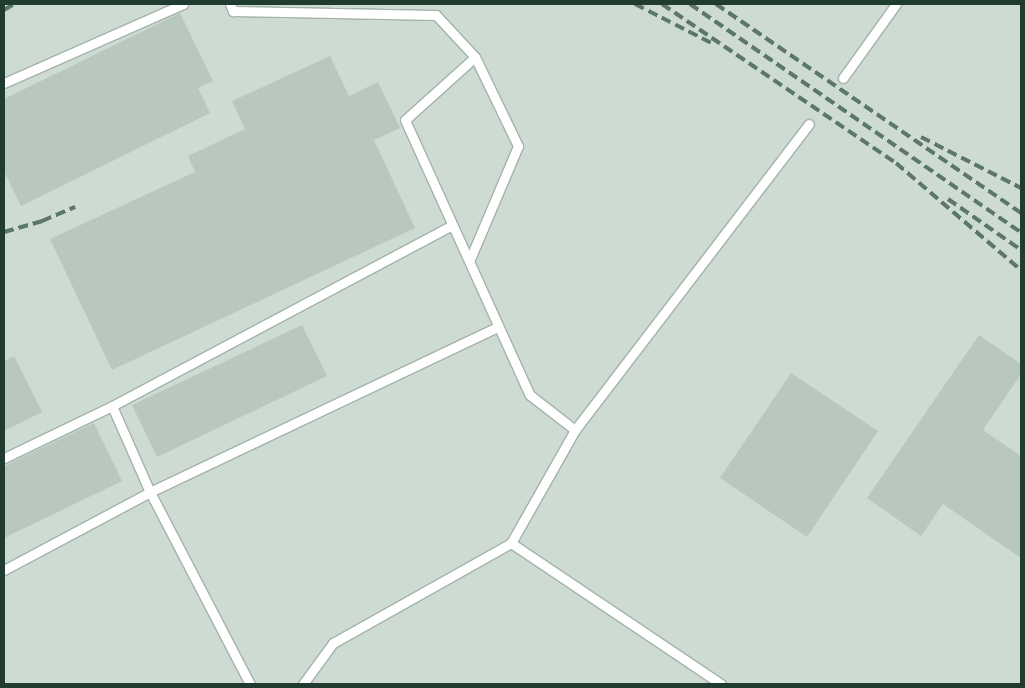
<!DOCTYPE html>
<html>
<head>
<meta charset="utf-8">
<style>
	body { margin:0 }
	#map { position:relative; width:1025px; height:688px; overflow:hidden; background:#e0ebe4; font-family:"DejaVu Sans",sans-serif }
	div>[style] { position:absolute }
	.built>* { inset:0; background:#cedbd3 }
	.building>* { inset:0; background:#b8c8bf }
	.roads { filter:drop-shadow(1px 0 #a3b3aa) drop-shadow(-1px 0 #a3b3aa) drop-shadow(0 1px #a3b3aa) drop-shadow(0 -1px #a3b3aa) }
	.lane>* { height:9px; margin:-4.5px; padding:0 4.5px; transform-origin:4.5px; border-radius:4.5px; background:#fff }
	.rail>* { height:4px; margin-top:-2px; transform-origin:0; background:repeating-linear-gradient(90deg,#5b776b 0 10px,transparent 0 15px) }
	span { translate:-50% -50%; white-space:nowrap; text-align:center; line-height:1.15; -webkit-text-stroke:5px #f0f7f2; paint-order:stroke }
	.frame { position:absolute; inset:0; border:5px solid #203b2f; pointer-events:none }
</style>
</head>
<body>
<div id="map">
	<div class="built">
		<div style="clip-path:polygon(4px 4px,1021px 4px,1021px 684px,4px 684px)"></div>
	</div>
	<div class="building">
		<div style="clip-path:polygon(180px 13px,213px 81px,198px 88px,210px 113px,21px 206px,4px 171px,4px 99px)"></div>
		<div style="clip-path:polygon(330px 56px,349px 96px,378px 82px,400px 128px,374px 140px,415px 228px,112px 370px,50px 239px,195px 172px,188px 156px,245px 129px,232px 101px)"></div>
		<div style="clip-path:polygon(302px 325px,327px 376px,157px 457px,132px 405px)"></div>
		<div style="clip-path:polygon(979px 335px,1021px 364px,1021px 374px,983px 430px,1021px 456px,1021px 558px,943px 504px,921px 536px,867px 498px)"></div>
		<div style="clip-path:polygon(14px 356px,42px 412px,4px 431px,4px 361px)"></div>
		<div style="clip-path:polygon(791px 373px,878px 431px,807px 537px,720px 478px)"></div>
		<div style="clip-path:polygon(94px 423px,122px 481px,4px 538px,4px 466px)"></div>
	</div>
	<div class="roads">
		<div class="lane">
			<div style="left:230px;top:4px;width:8px;rotate:67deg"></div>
			<div style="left:233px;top:11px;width:203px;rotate:1.1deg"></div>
			<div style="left:436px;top:15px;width:57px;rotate:47.1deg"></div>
			<div style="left:475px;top:57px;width:99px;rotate:64.2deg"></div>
			<div style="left:518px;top:146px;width:123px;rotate:113deg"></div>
			<div style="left:475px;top:57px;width:94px;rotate:138deg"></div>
			<div style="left:405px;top:120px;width:302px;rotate:65.6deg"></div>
			<div style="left:530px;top:395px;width:57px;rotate:37.9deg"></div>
			<div style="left:843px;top:78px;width:91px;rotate:-54.4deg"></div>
			<div style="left:4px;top:83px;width:196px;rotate:-23.8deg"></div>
			<div style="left:112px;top:406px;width:94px;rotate:66.2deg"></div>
			<div style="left:150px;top:492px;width:216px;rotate:62.5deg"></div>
			<div style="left:4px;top:458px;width:120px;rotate:-25.7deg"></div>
			<div style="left:112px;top:406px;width:385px;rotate:-28deg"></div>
			<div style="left:4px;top:570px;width:166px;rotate:-28.1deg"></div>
			<div style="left:150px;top:492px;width:385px;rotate:-25.4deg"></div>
			<div style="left:303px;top:684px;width:51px;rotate:-53.8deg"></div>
			<div style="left:333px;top:643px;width:204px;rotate:-29.3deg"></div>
			<div style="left:721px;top:684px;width:253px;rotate:-146.1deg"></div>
			<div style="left:511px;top:543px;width:130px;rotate:-60.5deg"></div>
			<div style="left:575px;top:430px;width:385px;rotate:-52.6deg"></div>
		</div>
	</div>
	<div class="rail">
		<div style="left:635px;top:4px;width:88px;rotate:27.1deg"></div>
		<div style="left:662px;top:4px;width:283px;rotate:34.2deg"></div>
		<div style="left:896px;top:163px;width:165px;rotate:40.6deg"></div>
		<div style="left:690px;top:4px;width:402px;rotate:34.6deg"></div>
		<div style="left:716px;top:4px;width:370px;rotate:34.4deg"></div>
		<div style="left:4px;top:10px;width:12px;rotate:-31deg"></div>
		<div style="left:921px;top:137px;width:112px;rotate:27deg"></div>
		<div style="left:948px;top:199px;width:89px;rotate:34.9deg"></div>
		<div style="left:4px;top:232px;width:40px;rotate:-16deg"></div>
		<div style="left:42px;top:221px;width:36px;rotate:-23deg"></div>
	</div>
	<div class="frame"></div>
</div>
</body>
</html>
